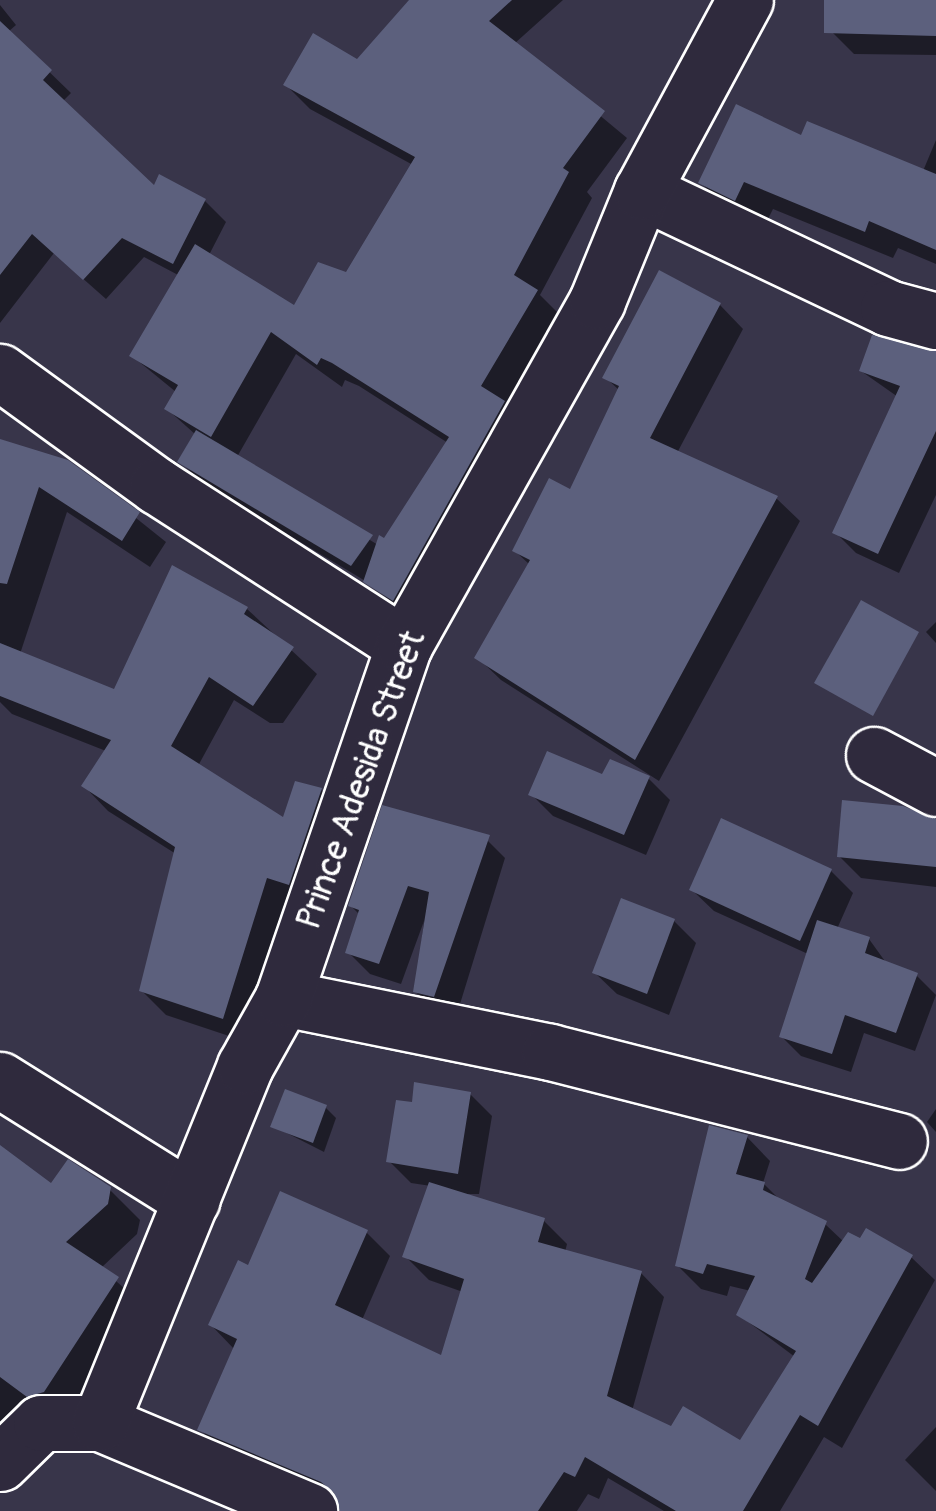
<!DOCTYPE html>
<html>
<head>
<meta charset="utf-8">
<style>
	body { margin:0 }
	#map { position:relative; width:936px; height:1511px; overflow:hidden; background:#38354a; font-family:Pangolin,sans-serif }
	div>[style] { position:absolute }
	.shadow>* { inset:0; background:#0007 }
	.building>* { inset:0; background:#5c607d }
	.roads { filter:drop-shadow(2px 0 #fff) drop-shadow(-2px 0 #fff) drop-shadow(0 2px #fff) drop-shadow(0 -2px #fff) }
	.street>* { height:55px; margin:-27.5px; padding:0 27.5px; transform-origin:27.5px; border-radius:27.5px; background:#2f2a3d }
	span { translate:-50% -50%; white-space:nowrap; text-align:center; line-height:1.15; -webkit-text-stroke:9px #2f2a3d; paint-order:stroke }
	.street-label { font-size:35px; color:#fff }
</style>
</head>
<body>
<div id="map">
	<div class="shadow">
		<div style="clip-path:polygon(evenodd,412px 0,563px 0,514px 44px,627px 138px,587px 192px,592px 198px,540px 295px,561px 316px,418px 623px,367px 582px,202px 483px,180px 461px,196px 435px,167px 409px,176px 392px,132px 356px,180px 276px,144px 257px,106px 299px,54px 253px,0 323px,0 5px,16px 25px,8px 32px,71px 93px,62px 102px,155px 189px,205px 201px,226px 222px,209px 255px,295px 308px,347px 275px,413px 165px,310px 109px,286px 85px,358px 62px,412px 0,296px 354px,342px 387px,345px 380px,359px 386px,448px 443px,385px 542px,378px 545px,237px 457px,296px 354px)"></div>
		<div style="clip-path:polygon(833px 0,869px 0,936px 29px,936px 55px,854px 54px,832px 32px)"></div>
		<div style="clip-path:polygon(803px 138px,923px 171px,936px 140px,936px 264px,898px 248px,893px 258px,773px 209px,764px 227px,730px 211px,701px 183px)"></div>
		<div style="clip-path:polygon(720px 305px,743px 329px,677px 453px,776px 498px,800px 521px,659px 781px,501px 680px,477px 657px,530px 565px,515px 551px,571px 493px,620px 391px,605px 377px)"></div>
		<div style="clip-path:polygon(936px 355px,936px 495px,899px 573px,856px 553px,835px 532px,898px 397px,861px 371px)"></div>
		<div style="clip-path:polygon(0 442px,66px 462px,166px 542px,150px 567px,67px 512px,20px 654px,115px 693px,247px 609px,317px 674px,283px 723px,270px 723px,234px 700px,198px 766px,284px 821px,321px 790px,345px 815px,247px 1042px,166px 1015px,141px 990px,176px 854px,108px 811px,84px 786px,106px 751px,12px 714px,0 702px)"></div>
		<div style="clip-path:polygon(936px 622px,936px 643px,926px 632px)"></div>
		<div style="clip-path:polygon(648px 778px,670px 800px,646px 855px,553px 816px,531px 794px)"></div>
		<div style="clip-path:polygon(936px 821px,936px 887px,861px 878px,839px 856px)"></div>
		<div style="clip-path:polygon(483px 836px,505px 858px,456px 1017px,438px 1014px,416px 992px,424px 921px,401px 984px,370px 974px,348px 952px,360px 915px,350px 905px)"></div>
		<div style="clip-path:polygon(831px 871px,853px 893px,837px 929px,869px 939px,887px 964px,916px 975px,936px 995px,915px 1051px,864px 1033px,851px 1072px,801px 1056px,781px 1036px,808px 954px,714px 911px,692px 890px)"></div>
		<div style="clip-path:polygon(674px 921px,696px 943px,669px 1015px,617px 994px,595px 973px)"></div>
		<div style="clip-path:polygon(470px 1094px,492px 1116px,479px 1194px,460px 1194px,543px 1220px,567px 1244px,565px 1252px,641px 1273px,664px 1297px,632px 1411px,672px 1429px,741px 1443px,795px 1357px,739px 1315px,751px 1291px,730px 1286px,727px 1296px,701px 1289px,678px 1266px,747px 1137px,770px 1161px,763px 1183px,782px 1202px,825px 1224px,844px 1242px,911px 1257px,935px 1280px,842px 1448px,824px 1437px,780px 1511px,664px 1511px,608px 1478px,599px 1499px,588px 1494px,577px 1511px,342px 1511px,339px 1502px,223px 1453px,200px 1429px,235px 1350px,211px 1325px,249px 1268px,366px 1232px,390px 1256px,362px 1320px,443px 1358px,463px 1292px,429px 1280px,405px 1256px,431px 1186px,411px 1183px,389px 1161px,414px 1105px)"></div>
		<div style="clip-path:polygon(325px 1107px,336px 1118px,324px 1152px,273px 1126px)"></div>
		<div style="clip-path:polygon(936px 1109px,936px 1132px,927px 1122px)"></div>
		<div style="clip-path:polygon(0 1148px,52px 1186px,109px 1189px,140px 1220px,137px 1234px,101px 1268px,148px 1309px,74px 1421px,0 1485px)"></div>
		<div style="clip-path:polygon(936px 1427px,936px 1491px,905px 1460px)"></div>
	</div>
	<div class="building">
		<div style="clip-path:polygon(409px 0,512px 0,489px 21px,605px 111px,563px 168px,569px 172px,514px 275px,538px 290px,481px 386px,505px 401px,393px 601px,363px 582px,379px 535px,384px 538px,449px 437px,332px 363px,321px 358px,317px 365px,271px 332px,211px 437px,164px 409px,178px 385px,129px 356px,195px 244px,294px 305px,318px 262px,346px 272px,415px 157px,283px 85px,313px 33px,357px 59px)"></div>
		<div style="clip-path:polygon(824px 0,936px 0,936px 36px,824px 33px)"></div>
		<div style="clip-path:polygon(0 21px,52px 70px,43px 80px,154px 185px,159px 174px,206px 199px,173px 264px,122px 238px,83px 280px,32px 234px,0 275px)"></div>
		<div style="clip-path:polygon(736px 104px,801px 135px,807px 121px,936px 174px,936px 250px,869px 221px,865px 232px,744px 182px,735px 201px,698px 183px)"></div>
		<div style="clip-path:polygon(659px 270px,721px 303px,650px 438px,778px 496px,635px 760px,474px 658px,530px 560px,512px 551px,549px 478px,570px 489px,619px 386px,602px 378px)"></div>
		<div style="clip-path:polygon(872px 335px,936px 351px,936px 431px,878px 554px,832px 533px,900px 386px,859px 371px)"></div>
		<div style="clip-path:polygon(196px 430px,373px 535px,351px 566px,177px 462px)"></div>
		<div style="clip-path:polygon(0 439px,68px 460px,140px 512px,122px 541px,39px 487px,7px 584px,0 583px)"></div>
		<div style="clip-path:polygon(172px 565px,248px 607px,244px 614px,294px 647px,253px 706px,209px 677px,171px 746px,283px 817px,295px 781px,322px 788px,289px 885px,267px 878px,223px 1019px,139px 991px,175px 847px,81px 786px,111px 740px,0 696px,0 643px,114px 689px)"></div>
		<div style="clip-path:polygon(861px 600px,919px 632px,873px 716px,814px 683px)"></div>
		<div style="clip-path:polygon(547px 751px,602px 774px,610px 759px,650px 776px,624px 835px,528px 795px)"></div>
		<div style="clip-path:polygon(842px 800px,903px 806px,936px 819px,936px 867px,837px 857px)"></div>
		<div style="clip-path:polygon(382px 805px,490px 835px,434px 997px,413px 992px,429px 892px,408px 886px,379px 964px,345px 953px,359px 910px,348px 906px)"></div>
		<div style="clip-path:polygon(721px 818px,832px 869px,800px 941px,689px 890px)"></div>
		<div style="clip-path:polygon(621px 898px,675px 919px,647px 994px,592px 973px)"></div>
		<div style="clip-path:polygon(817px 920px,870px 937px,865px 953px,918px 973px,896px 1033px,845px 1015px,832px 1054px,779px 1037px)"></div>
		<div style="clip-path:polygon(414px 1082px,471px 1092px,458px 1174px,386px 1162px,396px 1100px,412px 1102px)"></div>
		<div style="clip-path:polygon(285px 1089px,327px 1105px,313px 1143px,270px 1127px)"></div>
		<div style="clip-path:polygon(709px 1125px,748px 1135px,736px 1174px,765px 1182px,763px 1190px,827px 1221px,805px 1279px,812px 1283px,848px 1232px,860px 1238px,866px 1228px,913px 1255px,818px 1426px,800px 1415px,743px 1511px,676px 1511px,585px 1457px,575px 1477px,564px 1472px,538px 1511px,340px 1511px,334px 1493px,321px 1482px,197px 1430px,237px 1339px,208px 1325px,238px 1260px,248px 1265px,280px 1191px,368px 1230px,335px 1305px,441px 1355px,464px 1279px,402px 1257px,429px 1182px,545px 1218px,538px 1242px,642px 1271px,607px 1396px,671px 1426px,683px 1406px,740px 1440px,796px 1351px,736px 1315px,755px 1276px,707px 1264px,703px 1274px,675px 1266px)"></div>
		<div style="clip-path:polygon(0 1145px,51px 1183px,68px 1159px,111px 1187px,108px 1204px,66px 1242px,119px 1277px,44px 1392px,27px 1397px,0 1377px)"></div>
	</div>
	<div class="roads">
		<div class="street">
			<div style="left:642px;top:191px;width:272px;rotate:25.4deg"></div>
			<div style="left:888px;top:308px;width:50px;rotate:15.2deg"></div>
			<div style="left:0;top:372px;width:194px;rotate:36deg"></div>
			<div style="left:157px;top:486px;width:294px;rotate:32.8deg"></div>
			<div style="left:874px;top:755px;width:70px;rotate:28deg"></div>
			<div style="left:283px;top:998px;width:272px;rotate:11.4deg"></div>
			<div style="left:550px;top:1052px;width:360px;rotate:14.3deg"></div>
			<div style="left:0;top:1080px;width:226px;rotate:32deg"></div>
			<div style="left:100px;top:1423px;width:227px;rotate:22.8deg"></div>
			<div style="left:0;top:1463px;width:57px;rotate:-44.3deg"></div>
			<div style="left:41px;top:1423px;width:59px"></div>
			<div style="left:100px;top:1423px;width:385px;rotate:-67.9deg"></div>
			<div style="left:245px;top:1066px;width:78px;rotate:-60.8deg"></div>
			<div style="left:283px;top:998px;width:373px;rotate:-71.1deg"></div>
			<div style="left:404px;top:645px;width:394px;rotate:-60.7deg"></div>
			<div style="left:597px;top:301px;width:119px;rotate:-67.8deg"></div>
			<div style="left:642px;top:191px;width:217px;rotate:-61.7deg"></div>
		</div>
	</div>
	<div class="street-label">
		<span style="left:361px;top:780px;rotate:-70deg">Prince Adesida Street</span>
	</div>
</div>
</body>
</html>
